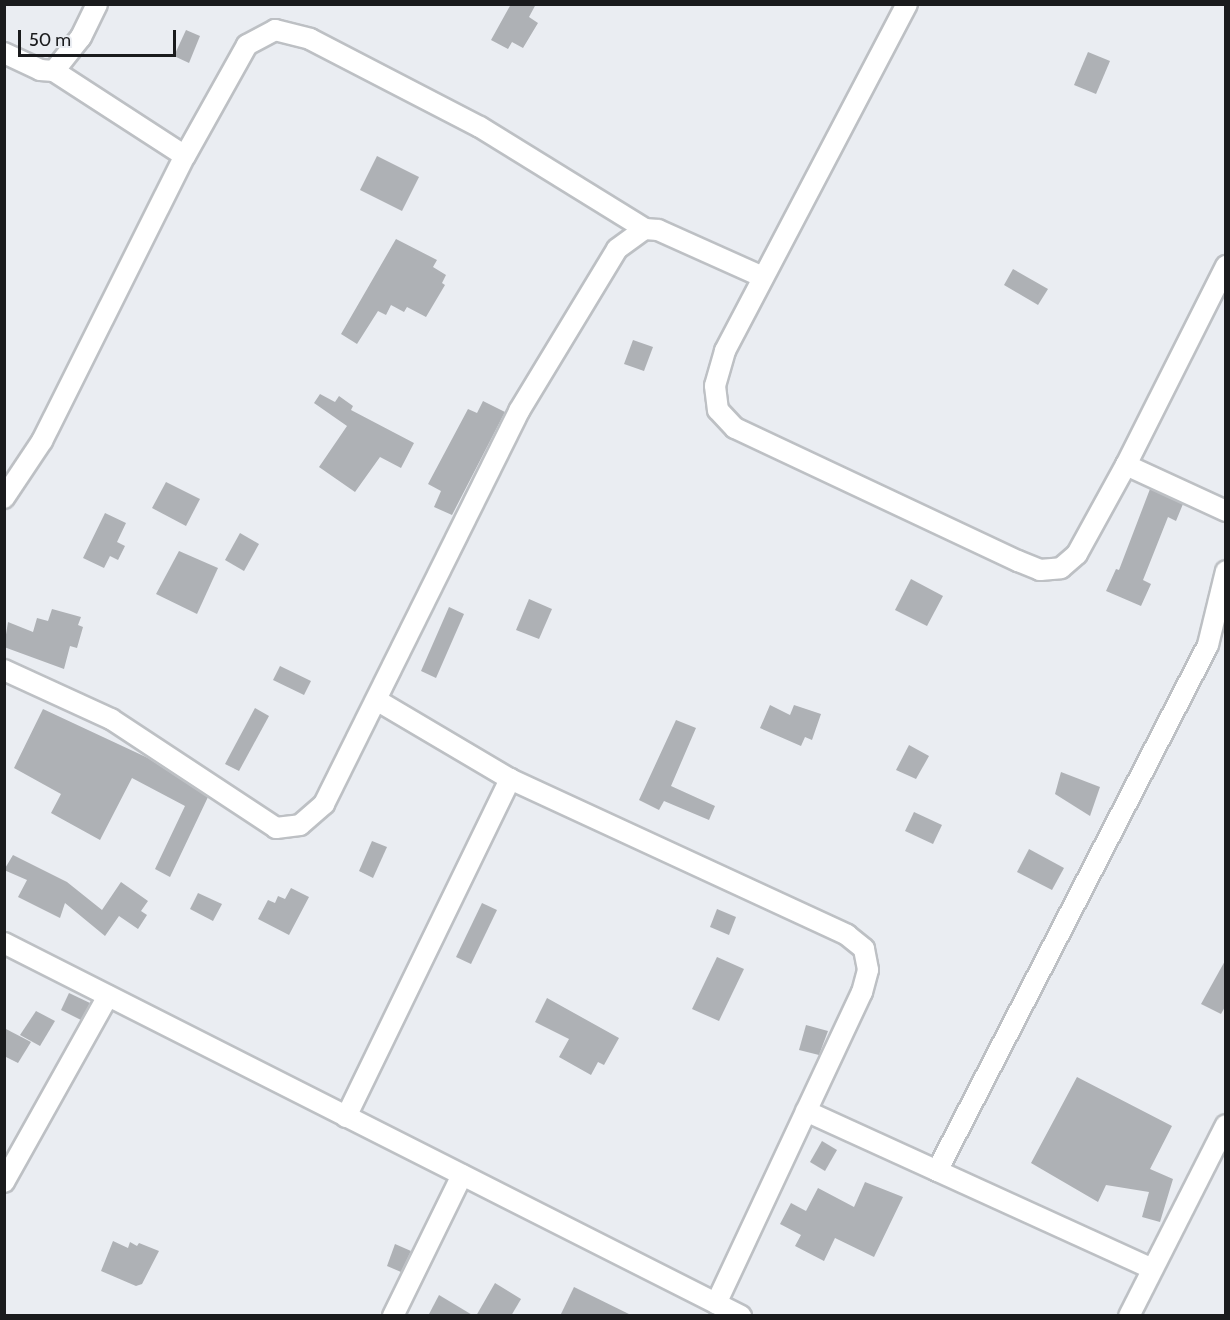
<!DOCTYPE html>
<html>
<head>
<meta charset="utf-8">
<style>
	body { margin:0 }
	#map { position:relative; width:1230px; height:1320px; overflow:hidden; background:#eaedf2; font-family:Cabin,sans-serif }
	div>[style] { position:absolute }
	.building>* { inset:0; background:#aeb1b5 }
	.roads { filter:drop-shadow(2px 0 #bdc0c4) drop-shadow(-2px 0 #bdc0c4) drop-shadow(0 2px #bdc0c4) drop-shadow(0 -2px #bdc0c4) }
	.minor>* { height:20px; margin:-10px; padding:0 10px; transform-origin:10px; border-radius:10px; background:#fff }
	span { translate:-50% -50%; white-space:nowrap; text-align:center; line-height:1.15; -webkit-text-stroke:4.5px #eaedf2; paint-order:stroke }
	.frame { position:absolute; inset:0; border:6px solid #1a1b1d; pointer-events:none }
	.scale { position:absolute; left:18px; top:30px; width:158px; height:27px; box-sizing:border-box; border:3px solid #1a1b1d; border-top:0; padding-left:8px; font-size:18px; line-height:21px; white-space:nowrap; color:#1a1b1d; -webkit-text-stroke:4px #eaedf2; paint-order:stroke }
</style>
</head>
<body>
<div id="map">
	<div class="building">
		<div style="clip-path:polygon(511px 4px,536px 4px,529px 17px,538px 23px,523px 48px,512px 42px,508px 49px,491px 40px)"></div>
		<div style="clip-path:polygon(186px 30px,200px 36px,189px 63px,174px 56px)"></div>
		<div style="clip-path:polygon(1088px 52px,1110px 61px,1096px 94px,1074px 85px)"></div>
		<div style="clip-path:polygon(377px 156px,419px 177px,402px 211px,360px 190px)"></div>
		<div style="clip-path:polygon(396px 239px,437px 260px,433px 267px,446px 275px,442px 283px,445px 285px,426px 317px,407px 307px,404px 312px,391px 305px,386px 315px,378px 311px,357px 344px,341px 334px)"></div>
		<div style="clip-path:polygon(1013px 269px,1048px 289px,1038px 305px,1004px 285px)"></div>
		<div style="clip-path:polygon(633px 340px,653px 347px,644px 371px,624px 364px)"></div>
		<div style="clip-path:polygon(320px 394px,335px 402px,339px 396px,353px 406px,351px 410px,414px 443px,401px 468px,380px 457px,355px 492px,319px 467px,347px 426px,314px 403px)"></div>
		<div style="clip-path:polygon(483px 401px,505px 412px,452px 515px,434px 507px,441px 491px,428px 484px,468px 409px,477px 413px)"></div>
		<div style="clip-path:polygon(166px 482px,200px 499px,186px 526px,152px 508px)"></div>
		<div style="clip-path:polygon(1150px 489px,1183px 504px,1176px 521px,1168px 517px,1143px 580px,1151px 584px,1141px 606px,1106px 591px,1116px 569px,1119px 570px)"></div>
		<div style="clip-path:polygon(105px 513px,126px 523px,117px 542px,125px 546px,118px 560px,110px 556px,104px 568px,83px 558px)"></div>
		<div style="clip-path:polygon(240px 533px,259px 544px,244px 571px,225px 560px)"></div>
		<div style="clip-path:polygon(179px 551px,218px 568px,197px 614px,156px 594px)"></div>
		<div style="clip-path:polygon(911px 579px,943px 596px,927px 626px,895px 610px)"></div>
		<div style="clip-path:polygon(529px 599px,552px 609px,539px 639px,516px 630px)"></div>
		<div style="clip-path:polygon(449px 607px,464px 614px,436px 678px,421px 671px)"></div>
		<div style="clip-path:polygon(52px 609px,81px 617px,78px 625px,83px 627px,77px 648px,70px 646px,64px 669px,4px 647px,8px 622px,33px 632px,37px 618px,48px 621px)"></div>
		<div style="clip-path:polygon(280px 666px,311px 681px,304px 695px,273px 680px)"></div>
		<div style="clip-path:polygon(770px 705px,790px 715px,794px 705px,821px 714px,812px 740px,805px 737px,801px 746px,760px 728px)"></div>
		<div style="clip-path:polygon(255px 708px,269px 716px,239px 771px,225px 764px)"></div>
		<div style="clip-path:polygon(43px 709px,148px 758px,208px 797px,170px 877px,155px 869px,185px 806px,132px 778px,100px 840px,51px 813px,61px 794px,14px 768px)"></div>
		<div style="clip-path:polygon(676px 720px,696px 728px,671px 786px,715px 806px,709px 820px,664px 801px,659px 810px,639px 800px)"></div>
		<div style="clip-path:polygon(909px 745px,929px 756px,916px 779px,896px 770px)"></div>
		<div style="clip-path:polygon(1061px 772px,1100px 787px,1090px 816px,1055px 794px)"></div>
		<div style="clip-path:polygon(914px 812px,942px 825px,933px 844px,905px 831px)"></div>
		<div style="clip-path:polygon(372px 841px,387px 847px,373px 878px,359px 871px)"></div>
		<div style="clip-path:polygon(1029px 849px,1064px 868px,1052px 890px,1017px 872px)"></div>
		<div style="clip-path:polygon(13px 855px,67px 882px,102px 910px,121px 882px,148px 901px,141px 911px,147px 915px,138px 929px,119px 916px,105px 936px,65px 903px,60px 918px,18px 897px,27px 880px,4px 870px)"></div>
		<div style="clip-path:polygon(291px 888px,309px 897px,289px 935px,258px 919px,268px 900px,275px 903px,278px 896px,285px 899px)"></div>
		<div style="clip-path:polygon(198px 893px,222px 904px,213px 921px,190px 909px)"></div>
		<div style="clip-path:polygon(482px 903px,497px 910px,471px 964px,456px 957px)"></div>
		<div style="clip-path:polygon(717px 909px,736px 917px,729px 935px,710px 927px)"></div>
		<div style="clip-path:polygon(717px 957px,744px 969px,719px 1021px,692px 1009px)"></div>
		<div style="clip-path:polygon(1226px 959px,1226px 1005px,1221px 1014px,1201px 1004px)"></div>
		<div style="clip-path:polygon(69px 993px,90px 1003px,81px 1020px,61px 1010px)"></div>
		<div style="clip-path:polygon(547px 998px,619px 1038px,604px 1065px,598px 1062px,591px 1075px,559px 1057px,569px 1039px,535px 1022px)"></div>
		<div style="clip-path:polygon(36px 1011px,55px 1021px,40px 1046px,20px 1035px)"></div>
		<div style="clip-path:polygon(806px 1025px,828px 1031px,819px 1055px,799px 1050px)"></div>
		<div style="clip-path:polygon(4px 1028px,31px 1042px,18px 1063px,4px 1056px)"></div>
		<div style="clip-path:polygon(1077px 1077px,1172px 1126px,1150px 1169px,1173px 1179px,1160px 1222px,1142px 1217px,1149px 1192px,1106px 1185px,1098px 1202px,1031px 1163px)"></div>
		<div style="clip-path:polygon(822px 1141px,837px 1150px,825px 1171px,810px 1162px)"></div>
		<div style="clip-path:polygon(865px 1182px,903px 1197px,874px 1257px,835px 1238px,824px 1261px,795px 1246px,801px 1235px,780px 1224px,791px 1203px,806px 1211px,818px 1188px,854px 1207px)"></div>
		<div style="clip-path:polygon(113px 1241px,128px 1248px,130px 1242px,137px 1246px,139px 1243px,159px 1251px,142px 1284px,136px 1286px,101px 1271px)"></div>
		<div style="clip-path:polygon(395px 1244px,411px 1251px,401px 1272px,387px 1266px)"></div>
		<div style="clip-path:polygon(495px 1283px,521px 1299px,511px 1316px,476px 1316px)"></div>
		<div style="clip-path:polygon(574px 1287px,633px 1316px,560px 1316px)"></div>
		<div style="clip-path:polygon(439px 1295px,474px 1316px,428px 1316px)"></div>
	</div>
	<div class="roads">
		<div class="minor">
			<div style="left:907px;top:4px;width:392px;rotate:117.7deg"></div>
			<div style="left:725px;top:351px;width:36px;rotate:106deg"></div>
			<div style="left:715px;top:386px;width:24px;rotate:83deg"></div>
			<div style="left:718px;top:410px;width:25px;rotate:47deg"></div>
			<div style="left:735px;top:428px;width:313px;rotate:25.2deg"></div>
			<div style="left:1018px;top:561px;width:24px;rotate:22deg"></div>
			<div style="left:1040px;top:570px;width:21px;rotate:-5deg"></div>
			<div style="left:1061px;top:568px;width:21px;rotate:-41deg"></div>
			<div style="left:1077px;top:554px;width:102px;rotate:-61.2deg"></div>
			<div style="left:1126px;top:465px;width:223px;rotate:-63.3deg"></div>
			<div style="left:4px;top:53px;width:40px;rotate:25deg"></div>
			<div style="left:40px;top:70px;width:14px;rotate:4deg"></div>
			<div style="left:54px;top:71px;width:43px;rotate:-51.5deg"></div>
			<div style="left:81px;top:37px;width:37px;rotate:-64deg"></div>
			<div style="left:54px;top:71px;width:156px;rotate:33deg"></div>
			<div style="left:1126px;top:465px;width:110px;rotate:24.7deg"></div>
			<div style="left:4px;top:498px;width:69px;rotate:-56.3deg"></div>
			<div style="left:42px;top:441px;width:319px;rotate:-63.4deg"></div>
			<div style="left:185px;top:156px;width:127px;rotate:-60.8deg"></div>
			<div style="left:247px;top:45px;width:32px;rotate:-28deg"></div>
			<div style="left:275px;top:30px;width:36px;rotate:14deg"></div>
			<div style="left:310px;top:39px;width:191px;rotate:27.4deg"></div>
			<div style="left:480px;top:127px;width:194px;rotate:31.7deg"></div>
			<div style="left:4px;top:670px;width:118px;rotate:24.6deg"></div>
			<div style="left:111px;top:719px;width:198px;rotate:33.4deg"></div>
			<div style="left:276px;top:828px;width:24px;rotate:-7deg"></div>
			<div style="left:300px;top:825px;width:32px;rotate:-41deg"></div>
			<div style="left:324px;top:804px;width:439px;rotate:-63.6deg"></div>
			<div style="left:519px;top:411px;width:189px;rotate:-58.8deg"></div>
			<div style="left:617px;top:249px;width:34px;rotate:-36deg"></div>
			<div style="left:645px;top:229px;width:13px;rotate:4deg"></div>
			<div style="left:658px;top:230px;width:115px;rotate:24.1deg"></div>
			<div style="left:510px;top:779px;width:371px;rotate:24.8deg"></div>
			<div style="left:847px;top:935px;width:22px;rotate:39deg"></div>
			<div style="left:864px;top:949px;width:21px;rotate:79deg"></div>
			<div style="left:868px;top:970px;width:23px;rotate:105deg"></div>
			<div style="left:862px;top:992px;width:344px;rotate:115.1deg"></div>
			<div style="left:4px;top:943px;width:826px;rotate:26.84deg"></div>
			<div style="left:806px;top:1111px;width:380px;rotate:24.5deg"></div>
			<div style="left:346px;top:1117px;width:376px;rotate:-64.1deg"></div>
			<div style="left:510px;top:779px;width:153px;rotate:-149.4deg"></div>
			<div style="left:937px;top:1171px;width:592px;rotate:-62.74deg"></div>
			<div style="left:1208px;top:645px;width:76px;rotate:-76.3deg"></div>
			<div style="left:4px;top:1182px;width:213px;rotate:-60.8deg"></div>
			<div style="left:393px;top:1316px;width:157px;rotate:-63.9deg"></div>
			<div style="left:1129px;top:1316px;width:214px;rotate:-63.1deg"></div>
		</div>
	</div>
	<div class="frame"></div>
	<div class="scale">50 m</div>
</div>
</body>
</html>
